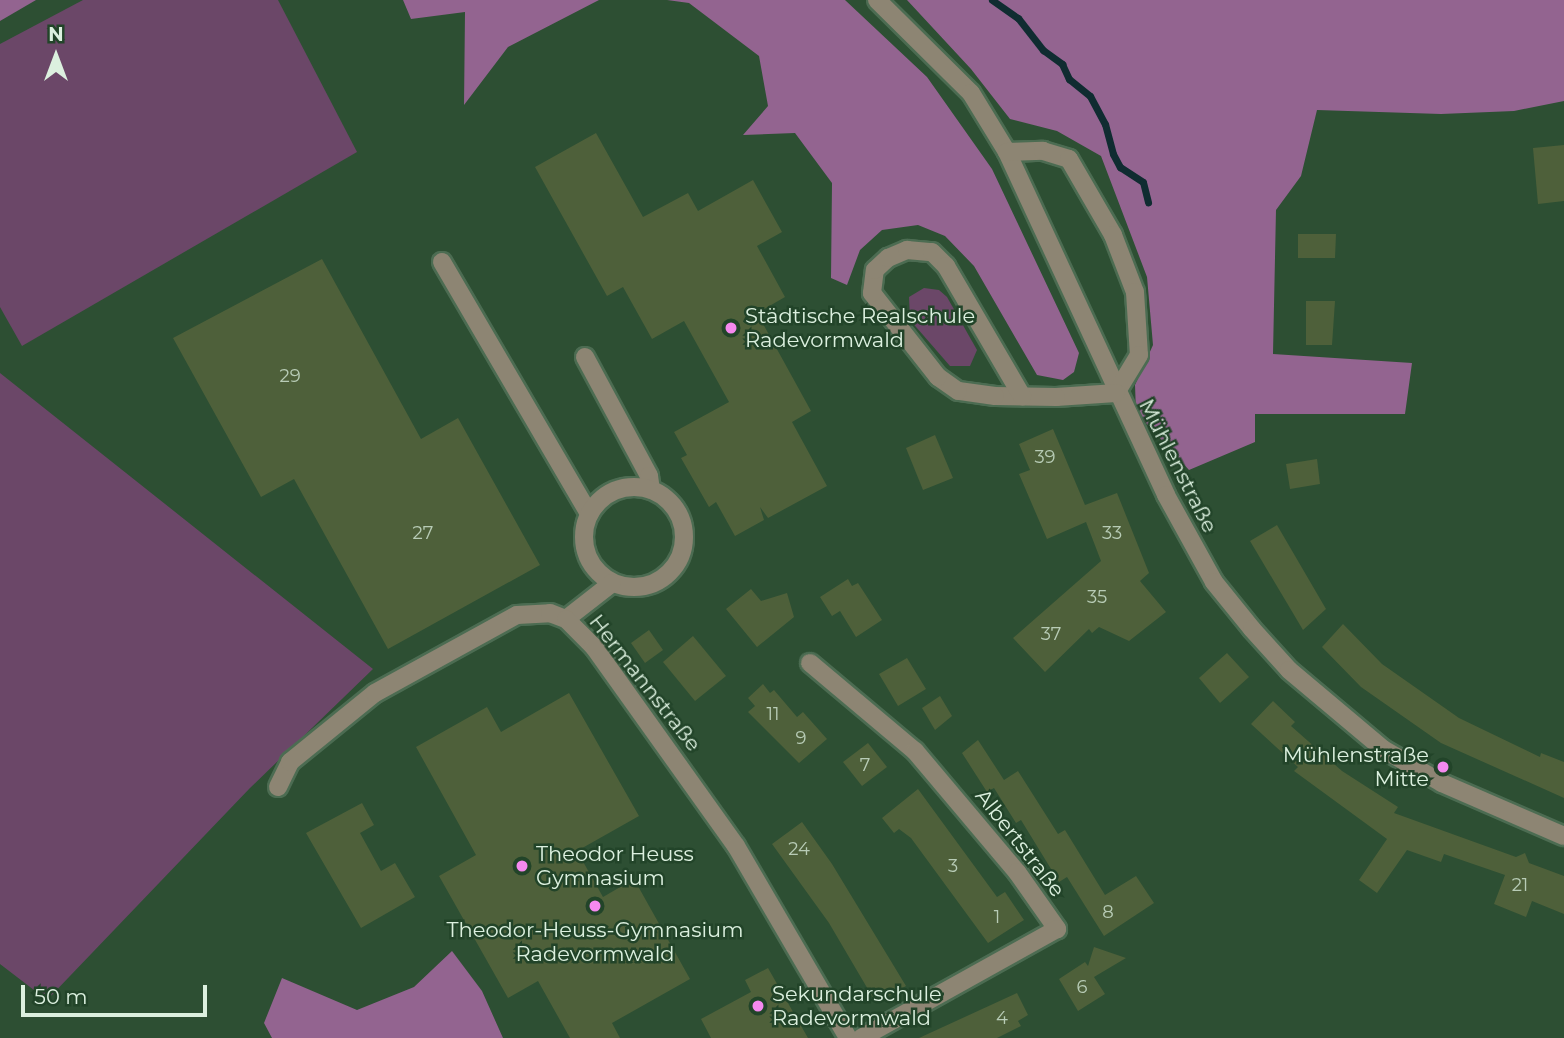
<!DOCTYPE html>
<html>
<head>
<meta charset="utf-8">
<style>
	body { margin:0 }
	#map { position:relative; width:1564px; height:1038px; overflow:hidden; background:#2d4f33; font-family:Montserrat,sans-serif }
	div>[style] { position:absolute }
	.green>* { inset:0; background:#6b4768 }
	.forest>* { inset:0; background:#936490 }
	.stream>* { height:7px; margin:-3.5px; padding:0 3.5px; transform-origin:3.5px; border-radius:3.5px; background:#102c31 }
	.building>* { inset:0; background:#4e603a }
	.roads { filter:drop-shadow(2px 0 #4c6c52) drop-shadow(-2px 0 #4c6c52) drop-shadow(0 2px #4c6c52) drop-shadow(0 -2px #4c6c52) }
	.minor>* { height:18px; margin:-9px; padding:0 9px; transform-origin:9px; border-radius:9px; background:#8d8573 }
	.minor>.ring { margin:-9px; padding:0; box-sizing:content-box; background:none; border:18px solid #8d8573; border-radius:50% }
	.dots>* { width:19px; height:19px; translate:-50% -50%; box-sizing:border-box; border:4px solid #224429; border-radius:50% }
	span { translate:-50% -50%; white-space:nowrap; text-align:center; line-height:1.15; -webkit-text-stroke:5px #224429; paint-order:stroke }
	.number-label { font-size:18px; color:#b8ccb6 }
	.number-label span { -webkit-text-stroke-width:0 }
	.poi-label { font-size:21px; color:#dcf0df }
	.left { translate:0 -50%; text-align:left }
	.right { translate:-100% -50%; text-align:right }
	.street-label { font-size:21px; color:#dcf0df }
	.north { position:absolute; left:21px; top:21px; width:70px; height:70px; -webkit-text-stroke:5px #224429; paint-order:stroke; rotate:0deg; font-size:19px; font-weight:700; line-height:28px; text-align:center; color:#dcf0df }
	.north::after { content:''; display:block; margin:auto; width:24px; height:32px; background:#dcf0df; clip-path:polygon(50% 0,100% 100%,50% 72%,0 100%) }
	.scale { position:absolute; left:21px; top:985px; width:186px; height:32px; box-sizing:border-box; border:4px solid #dcf0df; border-top:0; padding-left:9px; font-size:21px; line-height:24px; white-space:nowrap; color:#dcf0df; -webkit-text-stroke:5px #224429; paint-order:stroke }
</style>
</head>
<body>
<div id="map">
	<div class="green">
		<div style="clip-path:polygon(83px 0,278px 0,357px 152px,22px 346px,0 307px,0 44px)"></div>
		<div style="clip-path:polygon(924px 288px,939px 290px,947px 297px,977px 350px,970px 366px,950px 366px,910px 320px,909px 297px)"></div>
		<div style="clip-path:polygon(0 373px,373px 669px,250px 788px,47px 1000px,0 964px)"></div>
	</div>
	<div class="forest">
		<div style="clip-path:polygon(0 0,36px 0,0 21px)"></div>
		<div style="clip-path:polygon(403px 0,599px 0,508px 47px,464px 105px,465px 12px,411px 19px)"></div>
		<div style="clip-path:polygon(667px 0,845px 0,927px 77px,992px 169px,1079px 353px,1074px 372px,1063px 380px,1037px 375px,974px 266px,945px 236px,918px 225px,882px 230px,860px 250px,847px 285px,831px 278px,832px 183px,795px 133px,743px 135px,768px 106px,759px 56px,689px 3px)"></div>
		<div style="clip-path:polygon(907px 0,1564px 0,1564px 101px,1514px 111px,1441px 114px,1317px 110px,1301px 176px,1276px 210px,1273px 354px,1412px 363px,1405px 414px,1255px 414px,1255px 442px,1189px 470px,1136px 412px,1135px 385px,1153px 345px,1147px 277px,1101px 156px,1057px 131px,1010px 119px,971px 69px)"></div>
		<div style="clip-path:polygon(452px 951px,482px 991px,503px 1038px,272px 1038px,264px 1023px,282px 978px,357px 1010px,414px 987px)"></div>
	</div>
	<div class="stream">
		<div style="left:992px;top:0;width:32px;rotate:35deg"></div>
		<div style="left:1018px;top:18px;width:41px;rotate:52deg"></div>
		<div style="left:1043px;top:50px;width:24px;rotate:36deg"></div>
		<div style="left:1062px;top:64px;width:17px;rotate:65deg"></div>
		<div style="left:1069px;top:79px;width:27px;rotate:39deg"></div>
		<div style="left:1090px;top:96px;width:32px;rotate:62deg"></div>
		<div style="left:1105px;top:124px;width:31px;rotate:75deg"></div>
		<div style="left:1113px;top:154px;width:15px;rotate:62deg"></div>
		<div style="left:1120px;top:167px;width:27px;rotate:33deg"></div>
		<div style="left:1143px;top:182px;width:21px;rotate:76deg"></div>
	</div>
	<div class="building">
		<div style="clip-path:polygon(596px 133px,643px 217px,688px 193px,698px 211px,753px 180px,782px 232px,757px 246px,785px 297px,757px 313px,811px 411px,792px 422px,827px 486px,768px 518px,760px 507px,764px 520px,735px 536px,716px 502px,709px 507px,681px 458px,687px 455px,674px 432px,729px 402px,684px 321px,652px 339px,623px 287px,607px 296px,535px 167px)"></div>
		<div style="clip-path:polygon(1564px 145px,1564px 201px,1538px 204px,1533px 148px)"></div>
		<div style="clip-path:polygon(1298px 234px,1336px 234px,1335px 258px,1298px 258px)"></div>
		<div style="clip-path:polygon(322px 259px,421px 439px,458px 418px,540px 565px,388px 649px,294px 479px,261px 497px,173px 338px)"></div>
		<div style="clip-path:polygon(1306px 301px,1335px 301px,1332px 345px,1306px 345px)"></div>
		<div style="clip-path:polygon(1053px 429px,1085px 505px,1117px 493px,1149px 573px,1140px 581px,1166px 612px,1129px 641px,1099px 627px,1092px 633px,1089px 629px,1045px 672px,1013px 638px,1101px 561px,1086px 522px,1047px 539px,1019px 474px,1030px 470px,1019px 444px)"></div>
		<div style="clip-path:polygon(935px 435px,953px 478px,923px 490px,906px 448px)"></div>
		<div style="clip-path:polygon(1317px 459px,1320px 484px,1290px 489px,1286px 464px)"></div>
		<div style="clip-path:polygon(1277px 525px,1326px 609px,1303px 630px,1250px 541px)"></div>
		<div style="clip-path:polygon(848px 579px,852px 586px,858px 583px,882px 620px,856px 637px,840px 611px,832px 616px,820px 597px)"></div>
		<div style="clip-path:polygon(751px 589px,761px 601px,787px 593px,794px 617px,757px 647px,726px 609px)"></div>
		<div style="clip-path:polygon(1343px 624px,1382px 664px,1459px 718px,1540px 757px,1541px 753px,1564px 762px,1564px 798px,1441px 743px,1361px 687px,1322px 647px)"></div>
		<div style="clip-path:polygon(649px 630px,663px 650px,645px 663px,631px 643px)"></div>
		<div style="clip-path:polygon(693px 636px,726px 676px,695px 701px,663px 662px)"></div>
		<div style="clip-path:polygon(1227px 653px,1249px 677px,1220px 703px,1199px 678px)"></div>
		<div style="clip-path:polygon(907px 658px,926px 689px,898px 706px,879px 674px)"></div>
		<div style="clip-path:polygon(763px 684px,770px 693px,774px 690px,797px 717px,803px 712px,827px 739px,799px 763px,748px 712px,755px 706px,748px 698px)"></div>
		<div style="clip-path:polygon(569px 693px,639px 816px,577px 851px,603px 897px,634px 879px,690px 979px,612px 1023px,620px 1038px,570px 1038px,538px 981px,508px 998px,439px 876px,476px 855px,416px 747px,487px 707px,501px 732px)"></div>
		<div style="clip-path:polygon(940px 696px,952px 716px,935px 730px,922px 708px)"></div>
		<div style="clip-path:polygon(1273px 701px,1295px 722px,1291px 726px,1342px 771px,1398px 807px,1394px 813px,1516px 857px,1525px 853px,1529px 863px,1564px 876px,1564px 914px,1532px 901px,1526px 917px,1494px 904px,1505px 875px,1444px 854px,1441px 862px,1407px 850px,1377px 893px,1359px 880px,1387px 839px,1294px 771px,1298px 767px,1251px 724px)"></div>
		<div style="clip-path:polygon(978px 740px,1004px 780px,1018px 771px,1058px 834px,1065px 830px,1105px 895px,1136px 876px,1154px 903px,1104px 936px,1067px 877px,1059px 882px,1021px 820px,1016px 823px,994px 788px,987px 792px,962px 753px)"></div>
		<div style="clip-path:polygon(868px 743px,887px 767px,862px 786px,843px 762px)"></div>
		<div style="clip-path:polygon(918px 789px,997px 897px,1005px 892px,1024px 920px,988px 943px,911px 838px,899px 829px,894px 833px,882px 818px)"></div>
		<div style="clip-path:polygon(362px 803px,374px 825px,360px 833px,381px 871px,395px 863px,415px 897px,361px 928px,306px 833px)"></div>
		<div style="clip-path:polygon(802px 822px,832px 864px,906px 986px,876px 1003px,829px 923px,772px 844px)"></div>
		<div style="clip-path:polygon(1094px 947px,1126px 958px,1094px 977px,1105px 994px,1078px 1011px,1059px 979px,1085px 962px,1088px 966px)"></div>
		<div style="clip-path:polygon(768px 968px,808px 1038px,711px 1038px,701px 1019px,751px 992px,745px 980px)"></div>
		<div style="clip-path:polygon(1017px 993px,1028px 1015px,1018px 1021px,1021px 1026px,997px 1038px,919px 1038px)"></div>
	</div>
	<div class="roads">
		<div class="minor">
			<div style="left:877px;top:0;width:132px;rotate:44.7deg"></div>
			<div style="left:971px;top:93px;width:69px;rotate:58.6deg"></div>
			<div style="left:1007px;top:152px;width:378px;rotate:65.1deg"></div>
			<div style="left:1166px;top:495px;width:99px;rotate:61.1deg"></div>
			<div style="left:1214px;top:582px;width:60px;rotate:51deg"></div>
			<div style="left:1252px;top:629px;width:55px;rotate:47.9deg"></div>
			<div style="left:1289px;top:670px;width:123px;rotate:40deg"></div>
			<div style="left:1383px;top:749px;width:68px;rotate:30deg"></div>
			<div style="left:1442px;top:783px;width:133px;rotate:23.5deg"></div>
			<div style="left:1007px;top:152px;width:36px;rotate:-2deg"></div>
			<div style="left:1043px;top:151px;width:27px;rotate:17deg"></div>
			<div style="left:1069px;top:159px;width:88px;rotate:59.9deg"></div>
			<div style="left:1113px;top:235px;width:61px;rotate:68.9deg"></div>
			<div style="left:1135px;top:292px;width:63px;rotate:86.4deg"></div>
			<div style="left:1139px;top:355px;width:44px;rotate:121.2deg"></div>
			<div style="left:1116px;top:393px;width:60px;rotate:176.2deg"></div>
			<div style="left:1056px;top:397px;width:61px;rotate:-179.1deg"></div>
			<div style="left:995px;top:396px;width:37px;rotate:-172deg"></div>
			<div style="left:958px;top:391px;width:24px;rotate:-145deg"></div>
			<div style="left:938px;top:377px;width:107px;rotate:-128.2deg"></div>
			<div style="left:872px;top:293px;width:23px;rotate:-83deg"></div>
			<div style="left:875px;top:270px;width:18px;rotate:-43deg"></div>
			<div style="left:888px;top:258px;width:21px;rotate:-23deg"></div>
			<div style="left:907px;top:250px;width:25px;rotate:5deg"></div>
			<div style="left:932px;top:252px;width:20px;rotate:45deg"></div>
			<div style="left:946px;top:266px;width:151px;rotate:59.7deg"></div>
			<div style="left:442px;top:262px;width:292px;rotate:59.7deg"></div>
			<div style="left:585px;top:357px;width:135px;rotate:61.7deg"></div>
			<div style="left:649px;top:476px;width:14px;rotate:82deg"></div>
			<div class="ring" style="left:584px;top:487px;width:82px;height:82px"></div>
			<div style="left:566px;top:619px;width:58px;rotate:-38deg"></div>
			<div style="left:810px;top:663px;width:137px;rotate:40deg"></div>
			<div style="left:915px;top:751px;width:158px;rotate:49.9deg"></div>
			<div style="left:1017px;top:872px;width:70px;rotate:54.9deg"></div>
			<div style="left:1057px;top:929px;width:224px;rotate:150.9deg"></div>
			<div style="left:278px;top:787px;width:28px;rotate:-64deg"></div>
			<div style="left:290px;top:762px;width:109px;rotate:-39.1deg"></div>
			<div style="left:375px;top:693px;width:162px;rotate:-28.8deg"></div>
			<div style="left:517px;top:615px;width:33px;rotate:-3deg"></div>
			<div style="left:550px;top:613px;width:17px;rotate:21deg"></div>
			<div style="left:566px;top:619px;width:40px;rotate:45deg"></div>
			<div style="left:594px;top:647px;width:244px;rotate:54.5deg"></div>
			<div style="left:736px;top:846px;width:222px;rotate:59.7deg"></div>
		</div>
	</div>
	<div class="dots">
		<div style="left:731px;top:328px;background:#f589ef"></div>
		<div style="left:1443px;top:767px;background:#f589ef"></div>
		<div style="left:522px;top:866px;background:#f589ef"></div>
		<div style="left:595px;top:906px;background:#f589ef"></div>
		<div style="left:758px;top:1006px;background:#f589ef"></div>
	</div>
	<div class="number-label">
		<span style="left:290px;top:376px">29</span>
		<span style="left:1045px;top:457px">39</span>
		<span style="left:423px;top:533px">27</span>
		<span style="left:1112px;top:533px">33</span>
		<span style="left:1097px;top:597px">35</span>
		<span style="left:1051px;top:634px">37</span>
		<span style="left:773px;top:714px">11</span>
		<span style="left:801px;top:738px">9</span>
		<span style="left:865px;top:765px">7</span>
		<span style="left:799px;top:849px">24</span>
		<span style="left:953px;top:866px">3</span>
		<span style="left:1520px;top:885px">21</span>
		<span style="left:1108px;top:912px">8</span>
		<span style="left:997px;top:917px">1</span>
		<span style="left:1082px;top:987px">6</span>
		<span style="left:1002px;top:1018px">4</span>
	</div>
	<div class="poi-label">
		<span class="left" style="left:745px;top:328px">Städtische Realschule<br>Radevormwald</span>
		<span class="right" style="left:1429px;top:767px">Mühlenstraße<br>Mitte</span>
		<span class="left" style="left:536px;top:866px">Theodor Heuss<br>Gymnasium</span>
		<span style="left:595px;top:942px">Theodor-Heuss-Gymnasium<br>Radevormwald</span>
		<span class="left" style="left:772px;top:1006px">Sekundarschule<br>Radevormwald</span>
	</div>
	<div class="street-label">
		<span style="left:1178px;top:466px;rotate:63deg">Mühlenstraße</span>
		<span style="left:645px;top:683px;rotate:52deg">Hermannstraße</span>
		<span style="left:1020px;top:843px;rotate:52deg">Albertstraße</span>
	</div>
	<div class="north">N</div>
	<div class="scale">50 m</div>
</div>
</body>
</html>
